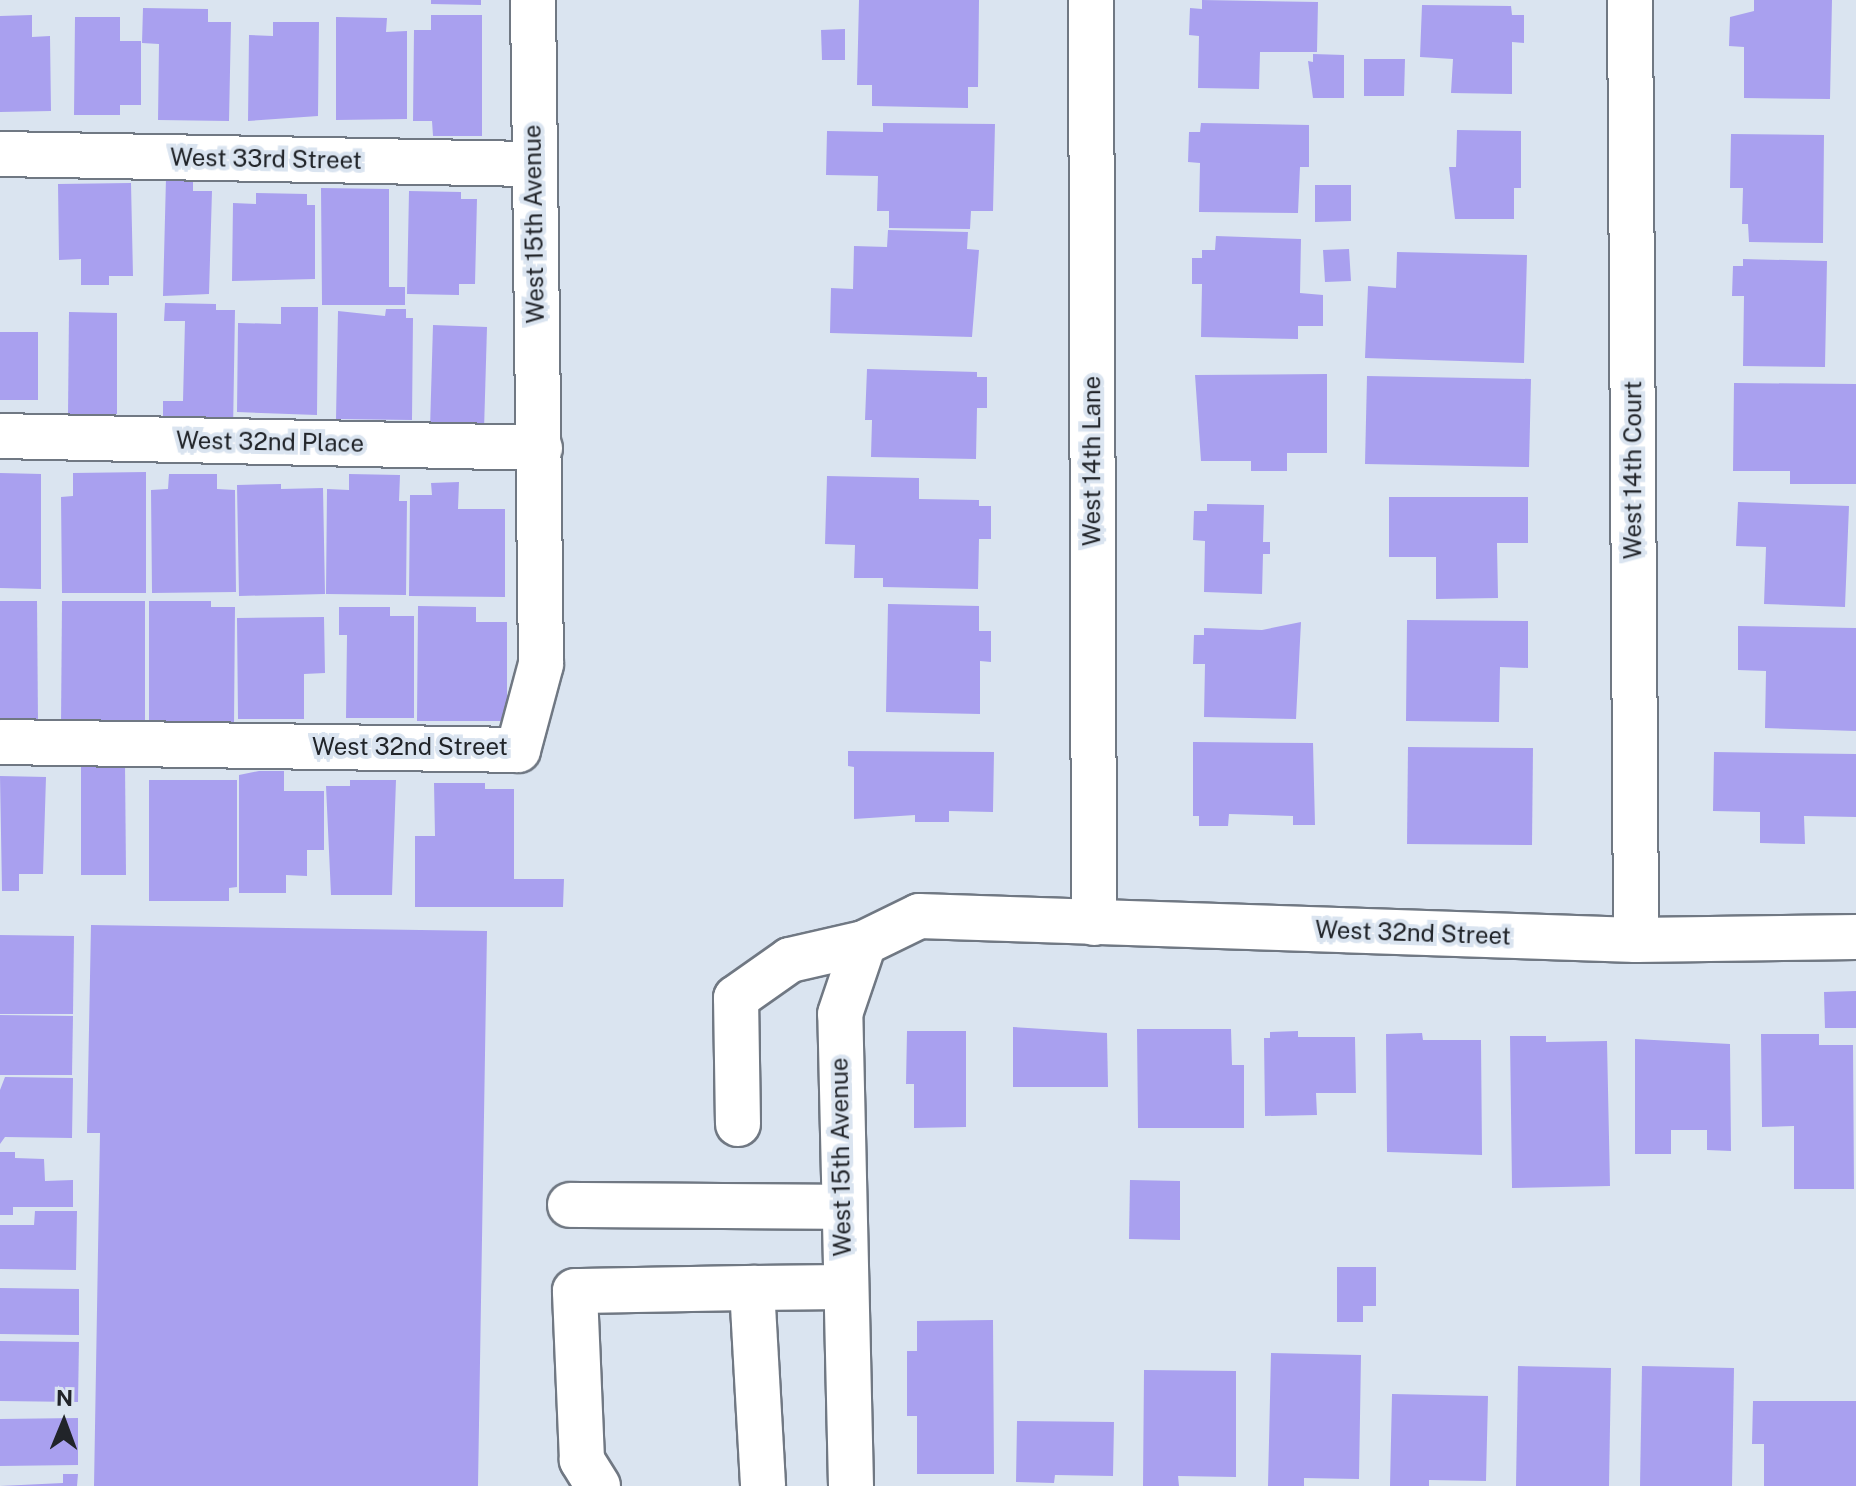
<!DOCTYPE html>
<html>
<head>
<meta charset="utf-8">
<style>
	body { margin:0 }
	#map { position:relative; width:1856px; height:1486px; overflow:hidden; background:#dae4f0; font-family:"Public Sans",sans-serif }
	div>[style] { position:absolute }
	.building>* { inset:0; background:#a9a0ef }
	.roads { filter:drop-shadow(2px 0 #707883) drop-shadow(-2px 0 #707883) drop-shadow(0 2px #707883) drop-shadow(0 -2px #707883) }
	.minor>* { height:44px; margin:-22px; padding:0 22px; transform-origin:22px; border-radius:22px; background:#fff }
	span { translate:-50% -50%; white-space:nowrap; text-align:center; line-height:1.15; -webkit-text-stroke:8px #dae4f0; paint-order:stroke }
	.street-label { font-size:24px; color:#212429 }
	.north { position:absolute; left:24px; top:1382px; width:80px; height:80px; -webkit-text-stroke:6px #dae4f0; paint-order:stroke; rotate:1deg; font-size:22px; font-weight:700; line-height:32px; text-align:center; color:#212429 }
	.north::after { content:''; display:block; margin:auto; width:28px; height:36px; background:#212429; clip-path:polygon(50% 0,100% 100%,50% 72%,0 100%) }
</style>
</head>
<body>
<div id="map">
	<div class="building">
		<div style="clip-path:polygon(431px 0,481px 0,481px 5px,431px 4px)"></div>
		<div style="clip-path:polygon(859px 0,979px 0,978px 87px,968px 87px,968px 108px,872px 106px,872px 85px,857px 85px)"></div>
		<div style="clip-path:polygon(1202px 0,1318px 2px,1317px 52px,1260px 52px,1259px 89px,1198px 88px,1199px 36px,1189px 35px,1190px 8px,1202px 9px)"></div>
		<div style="clip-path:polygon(1754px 0,1832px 0,1830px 99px,1744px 98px,1744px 47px,1729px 46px,1730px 17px,1754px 11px)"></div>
		<div style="clip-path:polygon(1422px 5px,1511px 6px,1512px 15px,1524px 15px,1524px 43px,1512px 42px,1512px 94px,1451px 93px,1453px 59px,1420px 57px)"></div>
		<div style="clip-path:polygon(143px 8px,208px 9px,208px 22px,231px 22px,229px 121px,158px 120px,159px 44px,142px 43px)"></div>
		<div style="clip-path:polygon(32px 15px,32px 37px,50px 36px,51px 111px,0 112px,0 16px)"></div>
		<div style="clip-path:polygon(431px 15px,482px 15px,482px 136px,433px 136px,432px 121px,413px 121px,414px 30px,431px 30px)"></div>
		<div style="clip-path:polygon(75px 17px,120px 17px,120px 41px,141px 41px,141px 105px,120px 105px,120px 115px,74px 115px)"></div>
		<div style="clip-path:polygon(336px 17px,387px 18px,386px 32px,407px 31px,407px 119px,336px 120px)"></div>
		<div style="clip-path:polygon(273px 22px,319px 22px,318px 116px,248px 121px,249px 35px,273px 36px)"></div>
		<div style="clip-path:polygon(845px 29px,845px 60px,822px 60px,821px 30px)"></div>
		<div style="clip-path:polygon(1313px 54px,1344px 55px,1344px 98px,1313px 98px,1308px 61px,1313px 62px)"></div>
		<div style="clip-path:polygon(1364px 59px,1405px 59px,1404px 96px,1364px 96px)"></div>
		<div style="clip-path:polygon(883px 123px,995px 124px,993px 211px,971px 211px,970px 229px,889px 228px,889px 211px,877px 211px,878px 176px,826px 175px,827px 131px,883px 132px)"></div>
		<div style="clip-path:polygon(1201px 123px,1309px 125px,1309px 167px,1300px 167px,1298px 213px,1199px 212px,1200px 163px,1188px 162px,1189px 132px,1200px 132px)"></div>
		<div style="clip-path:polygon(1457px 130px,1521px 131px,1521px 188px,1514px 188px,1514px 219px,1455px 219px,1449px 167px,1456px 167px)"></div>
		<div style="clip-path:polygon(1731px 134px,1824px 135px,1823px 243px,1749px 242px,1748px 224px,1742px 224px,1743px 188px,1730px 188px)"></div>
		<div style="clip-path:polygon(166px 178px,193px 178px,193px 191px,212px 191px,209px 294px,163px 296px)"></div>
		<div style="clip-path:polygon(131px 183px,133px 276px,109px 276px,109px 285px,81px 285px,81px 259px,59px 260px,58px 184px)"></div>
		<div style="clip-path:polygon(1315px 185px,1351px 185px,1351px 221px,1315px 222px)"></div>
		<div style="clip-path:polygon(321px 188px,389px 189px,389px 287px,405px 287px,405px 305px,322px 305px)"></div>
		<div style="clip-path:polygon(409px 191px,461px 192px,461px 199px,477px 199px,475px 284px,459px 284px,459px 295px,407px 294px)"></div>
		<div style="clip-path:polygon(256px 193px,307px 194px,307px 205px,315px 205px,315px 279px,232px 281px,233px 203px,256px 204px)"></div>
		<div style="clip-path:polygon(888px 230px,968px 232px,967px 249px,979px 250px,972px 337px,830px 333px,831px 288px,853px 289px,854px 246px,887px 247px)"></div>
		<div style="clip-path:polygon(1216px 236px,1301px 239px,1300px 293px,1323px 295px,1323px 326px,1298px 326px,1298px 339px,1201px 337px,1202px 284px,1192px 284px,1192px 258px,1202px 258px,1202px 250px,1215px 250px)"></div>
		<div style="clip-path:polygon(1349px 249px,1351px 281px,1325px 282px,1323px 250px)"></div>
		<div style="clip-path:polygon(1397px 252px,1527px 255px,1524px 363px,1365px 358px,1368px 286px,1396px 288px)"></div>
		<div style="clip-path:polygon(1743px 259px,1827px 261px,1825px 367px,1743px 366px,1744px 296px,1732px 296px,1733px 266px,1743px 266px)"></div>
		<div style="clip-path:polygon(165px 303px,216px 304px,216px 310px,235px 310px,233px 431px,163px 423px,163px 401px,183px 401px,185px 321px,164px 321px)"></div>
		<div style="clip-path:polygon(281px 307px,318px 307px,317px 415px,237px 412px,238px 323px,281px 324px)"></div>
		<div style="clip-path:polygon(386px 309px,406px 309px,406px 318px,413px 318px,412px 420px,336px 419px,338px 311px,385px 316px)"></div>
		<div style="clip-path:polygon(69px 312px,117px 313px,117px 414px,68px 414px)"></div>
		<div style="clip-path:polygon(433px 325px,487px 327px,484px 430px,430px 429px)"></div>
		<div style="clip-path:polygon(0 332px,38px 332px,38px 400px,0 400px)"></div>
		<div style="clip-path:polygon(867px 369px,977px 372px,977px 377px,987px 377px,987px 408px,977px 408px,976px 459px,871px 457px,872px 420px,865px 420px)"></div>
		<div style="clip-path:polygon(1327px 374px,1327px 453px,1287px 453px,1287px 471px,1251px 471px,1251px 461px,1201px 461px,1195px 375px)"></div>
		<div style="clip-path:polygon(1367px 376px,1531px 379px,1529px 467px,1365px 464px)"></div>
		<div style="clip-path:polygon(1734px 383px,1856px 384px,1856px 484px,1790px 484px,1790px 471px,1733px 471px)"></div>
		<div style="clip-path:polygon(146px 472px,146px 593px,62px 593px,61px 497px,73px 496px,73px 473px)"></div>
		<div style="clip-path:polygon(0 473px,41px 474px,41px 589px,0 588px)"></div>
		<div style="clip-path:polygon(169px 474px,217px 474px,217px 489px,235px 490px,236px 592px,152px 593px,151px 490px,168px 489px)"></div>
		<div style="clip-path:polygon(349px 474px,400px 475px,399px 501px,407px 501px,406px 595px,326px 594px,327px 489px,349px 490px)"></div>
		<div style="clip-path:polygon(827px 476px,919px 478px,919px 499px,979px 500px,979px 506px,991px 506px,991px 539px,979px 539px,978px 589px,883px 587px,883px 578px,854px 578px,855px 545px,825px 544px)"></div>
		<div style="clip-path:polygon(459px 482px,458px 509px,505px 509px,505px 597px,409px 596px,410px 495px,432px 495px,431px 483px)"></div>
		<div style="clip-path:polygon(281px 484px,281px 489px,323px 488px,325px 594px,239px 596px,237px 485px)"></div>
		<div style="clip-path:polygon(1389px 497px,1528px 497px,1528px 543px,1497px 543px,1498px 598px,1436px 599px,1436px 557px,1389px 557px)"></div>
		<div style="clip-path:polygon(1738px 502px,1849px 506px,1845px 607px,1764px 604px,1766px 547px,1736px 546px)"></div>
		<div style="clip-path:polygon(1207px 504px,1264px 505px,1263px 542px,1270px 542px,1270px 554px,1263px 554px,1262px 594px,1204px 592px,1205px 541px,1193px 540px,1194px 511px,1207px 511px)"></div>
		<div style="clip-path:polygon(0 601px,37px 601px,38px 724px,0 724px)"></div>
		<div style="clip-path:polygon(62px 601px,145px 601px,145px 726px,61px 726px)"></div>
		<div style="clip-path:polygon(149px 601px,211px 601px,211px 607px,235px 607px,234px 725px,149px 725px)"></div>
		<div style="clip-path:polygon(888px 604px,979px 606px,979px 631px,991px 631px,991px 662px,980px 661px,980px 714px,886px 712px)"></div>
		<div style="clip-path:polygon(418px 606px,476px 607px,476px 622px,507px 622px,507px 721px,417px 721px)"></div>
		<div style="clip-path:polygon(339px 607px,390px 607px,390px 616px,414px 616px,414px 718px,346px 718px,347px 635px,339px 635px)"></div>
		<div style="clip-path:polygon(324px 617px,325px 673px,304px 674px,304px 719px,238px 719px,237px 618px)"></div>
		<div style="clip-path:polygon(1407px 620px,1528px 621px,1528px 668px,1500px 667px,1499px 722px,1406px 721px)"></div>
		<div style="clip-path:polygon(1301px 622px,1296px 719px,1204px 717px,1205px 664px,1193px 664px,1194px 635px,1204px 635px,1204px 628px,1262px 630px)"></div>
		<div style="clip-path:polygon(1738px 626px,1856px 628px,1856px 731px,1765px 728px,1766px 671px,1738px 670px)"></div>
		<div style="clip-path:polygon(1193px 742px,1313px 743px,1315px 825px,1293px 825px,1293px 816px,1229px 814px,1228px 826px,1199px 826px,1199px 816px,1193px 816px)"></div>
		<div style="clip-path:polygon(1408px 747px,1533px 748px,1532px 845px,1407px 844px)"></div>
		<div style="clip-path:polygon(848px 751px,994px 752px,993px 812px,949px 811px,949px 822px,915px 822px,915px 815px,854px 819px,854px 767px,848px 766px)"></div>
		<div style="clip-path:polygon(1714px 752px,1856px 754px,1856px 817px,1804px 816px,1805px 844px,1760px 843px,1760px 812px,1713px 811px)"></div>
		<div style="clip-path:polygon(81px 764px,125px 764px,126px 875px,81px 875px)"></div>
		<div style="clip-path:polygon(259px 771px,284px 771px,284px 791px,324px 791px,324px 850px,307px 850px,307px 876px,286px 875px,286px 893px,239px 893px,239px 775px)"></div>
		<div style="clip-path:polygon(0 776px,46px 777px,43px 874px,19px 874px,19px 891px,2px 891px)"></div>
		<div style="clip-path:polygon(149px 780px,237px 780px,237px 887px,229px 888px,229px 901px,149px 901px)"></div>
		<div style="clip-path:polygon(350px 780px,396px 780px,392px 895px,331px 895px,326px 786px,350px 786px)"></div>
		<div style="clip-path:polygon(434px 783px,485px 783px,485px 789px,514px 789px,514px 879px,564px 879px,563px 907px,415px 907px,415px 836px,435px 836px)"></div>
		<div style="clip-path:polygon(91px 925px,487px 931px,478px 1486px,94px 1486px,100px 1133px,87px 1133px)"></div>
		<div style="clip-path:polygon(0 935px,74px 936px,73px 1014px,0 1014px)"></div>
		<div style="clip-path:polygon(1856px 991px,1856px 1028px,1825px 1028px,1824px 992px)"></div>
		<div style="clip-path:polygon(0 1015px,73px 1016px,72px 1075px,0 1075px)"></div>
		<div style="clip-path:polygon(1013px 1027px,1107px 1033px,1108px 1087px,1013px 1087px)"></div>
		<div style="clip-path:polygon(1137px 1029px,1231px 1029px,1232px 1065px,1244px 1065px,1244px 1128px,1138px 1128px)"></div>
		<div style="clip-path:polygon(907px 1031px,966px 1031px,966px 1127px,914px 1128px,914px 1084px,906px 1084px)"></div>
		<div style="clip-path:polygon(1298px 1031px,1298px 1037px,1355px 1037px,1356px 1093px,1316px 1093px,1317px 1115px,1265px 1116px,1264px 1038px,1270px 1038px,1270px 1032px)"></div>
		<div style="clip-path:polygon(1422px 1033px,1423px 1040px,1481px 1040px,1482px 1155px,1387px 1152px,1386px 1034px)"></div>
		<div style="clip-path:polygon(1761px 1034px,1819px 1034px,1819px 1045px,1853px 1045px,1854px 1189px,1794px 1189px,1794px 1126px,1762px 1127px)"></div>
		<div style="clip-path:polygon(1510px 1036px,1546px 1036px,1546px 1042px,1607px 1041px,1610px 1186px,1512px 1188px)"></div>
		<div style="clip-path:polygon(1635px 1039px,1730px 1044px,1731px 1151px,1707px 1150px,1707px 1130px,1671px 1130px,1671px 1154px,1635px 1154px)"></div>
		<div style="clip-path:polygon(5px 1077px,73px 1078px,72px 1138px,5px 1137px,0 1144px,0 1090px)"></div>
		<div style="clip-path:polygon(0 1152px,15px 1152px,15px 1158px,44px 1159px,45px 1181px,73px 1180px,73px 1207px,13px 1207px,13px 1215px,0 1215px)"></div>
		<div style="clip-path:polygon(1130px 1180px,1180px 1181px,1180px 1240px,1129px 1239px)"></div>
		<div style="clip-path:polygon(35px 1211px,77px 1211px,76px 1270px,0 1269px,0 1225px,34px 1225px)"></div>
		<div style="clip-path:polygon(1337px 1267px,1376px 1267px,1376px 1306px,1363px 1306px,1363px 1322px,1337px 1322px)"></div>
		<div style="clip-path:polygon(0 1288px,79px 1289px,79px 1335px,0 1334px)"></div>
		<div style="clip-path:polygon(993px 1320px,994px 1474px,917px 1474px,917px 1416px,907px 1416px,907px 1351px,917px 1351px,917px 1321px)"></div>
		<div style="clip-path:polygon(0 1341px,79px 1342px,78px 1402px,0 1401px)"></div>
		<div style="clip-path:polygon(1271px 1353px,1361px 1355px,1359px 1479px,1304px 1478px,1304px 1486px,1268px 1486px)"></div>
		<div style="clip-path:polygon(1518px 1366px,1611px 1368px,1609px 1486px,1516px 1486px)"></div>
		<div style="clip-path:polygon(1642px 1366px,1734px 1368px,1732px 1486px,1640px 1486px)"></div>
		<div style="clip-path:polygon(1144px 1370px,1236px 1371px,1236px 1477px,1178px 1476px,1179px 1486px,1143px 1486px)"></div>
		<div style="clip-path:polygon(1392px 1394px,1488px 1396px,1486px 1481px,1429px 1480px,1429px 1486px,1390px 1486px)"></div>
		<div style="clip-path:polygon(1753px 1401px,1856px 1401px,1856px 1486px,1764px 1486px,1764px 1444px,1752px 1444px)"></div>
		<div style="clip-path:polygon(78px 1418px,78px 1465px,0 1466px,0 1419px)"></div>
		<div style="clip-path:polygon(1017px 1421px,1114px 1422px,1113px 1476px,1055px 1475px,1054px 1483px,1016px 1482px)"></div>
		<div style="clip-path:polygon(63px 1474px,78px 1474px,77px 1486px,0 1486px,63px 1483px)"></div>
	</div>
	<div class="roads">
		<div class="minor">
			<div style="left:1091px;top:0;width:923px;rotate:89.81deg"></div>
			<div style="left:1630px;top:0;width:940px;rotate:89.63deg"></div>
			<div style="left:0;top:154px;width:532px;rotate:1.08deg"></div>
			<div style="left:0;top:436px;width:540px;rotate:1.27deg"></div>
			<div style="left:0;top:742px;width:518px;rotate:0.88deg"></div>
			<div style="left:518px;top:750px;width:89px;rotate:-75deg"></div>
			<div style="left:541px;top:664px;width:664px;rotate:-90.69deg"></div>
			<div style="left:738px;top:1124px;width:126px;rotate:-90.9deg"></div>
			<div style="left:736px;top:998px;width:66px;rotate:-35.1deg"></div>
			<div style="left:790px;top:960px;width:76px;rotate:-12.9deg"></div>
			<div style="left:570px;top:1205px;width:271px;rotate:0.4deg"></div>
			<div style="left:752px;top:1288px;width:92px;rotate:-0.6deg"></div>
			<div style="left:598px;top:1486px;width:31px;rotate:-122deg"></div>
			<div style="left:582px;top:1460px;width:169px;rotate:-92.4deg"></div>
			<div style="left:575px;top:1291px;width:177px;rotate:-1deg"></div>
			<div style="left:752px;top:1288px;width:198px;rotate:86.8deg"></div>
			<div style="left:851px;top:1486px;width:472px;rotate:-91.3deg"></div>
			<div style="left:840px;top:1014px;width:75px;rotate:-71.3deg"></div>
			<div style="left:864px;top:943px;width:61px;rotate:-26.1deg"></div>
			<div style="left:919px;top:916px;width:717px;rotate:1.92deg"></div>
			<div style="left:1636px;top:940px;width:220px;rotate:-0.8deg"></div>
		</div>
	</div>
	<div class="street-label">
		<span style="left:266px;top:159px;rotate:1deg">West 33rd Street</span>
		<span style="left:534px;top:224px;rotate:-91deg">West 15th Avenue</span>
		<span style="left:270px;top:442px;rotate:1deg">West 32nd Place</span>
		<span style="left:1092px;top:461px;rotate:-90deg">West 14th Lane</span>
		<span style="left:1633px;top:470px;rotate:-90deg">West 14th Court</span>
		<span style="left:410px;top:747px">West 32nd Street</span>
		<span style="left:1413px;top:933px;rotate:2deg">West 32nd Street</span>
		<span style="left:841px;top:1157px;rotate:-91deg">West 15th Avenue</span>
	</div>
	<div class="north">N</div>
</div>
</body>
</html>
